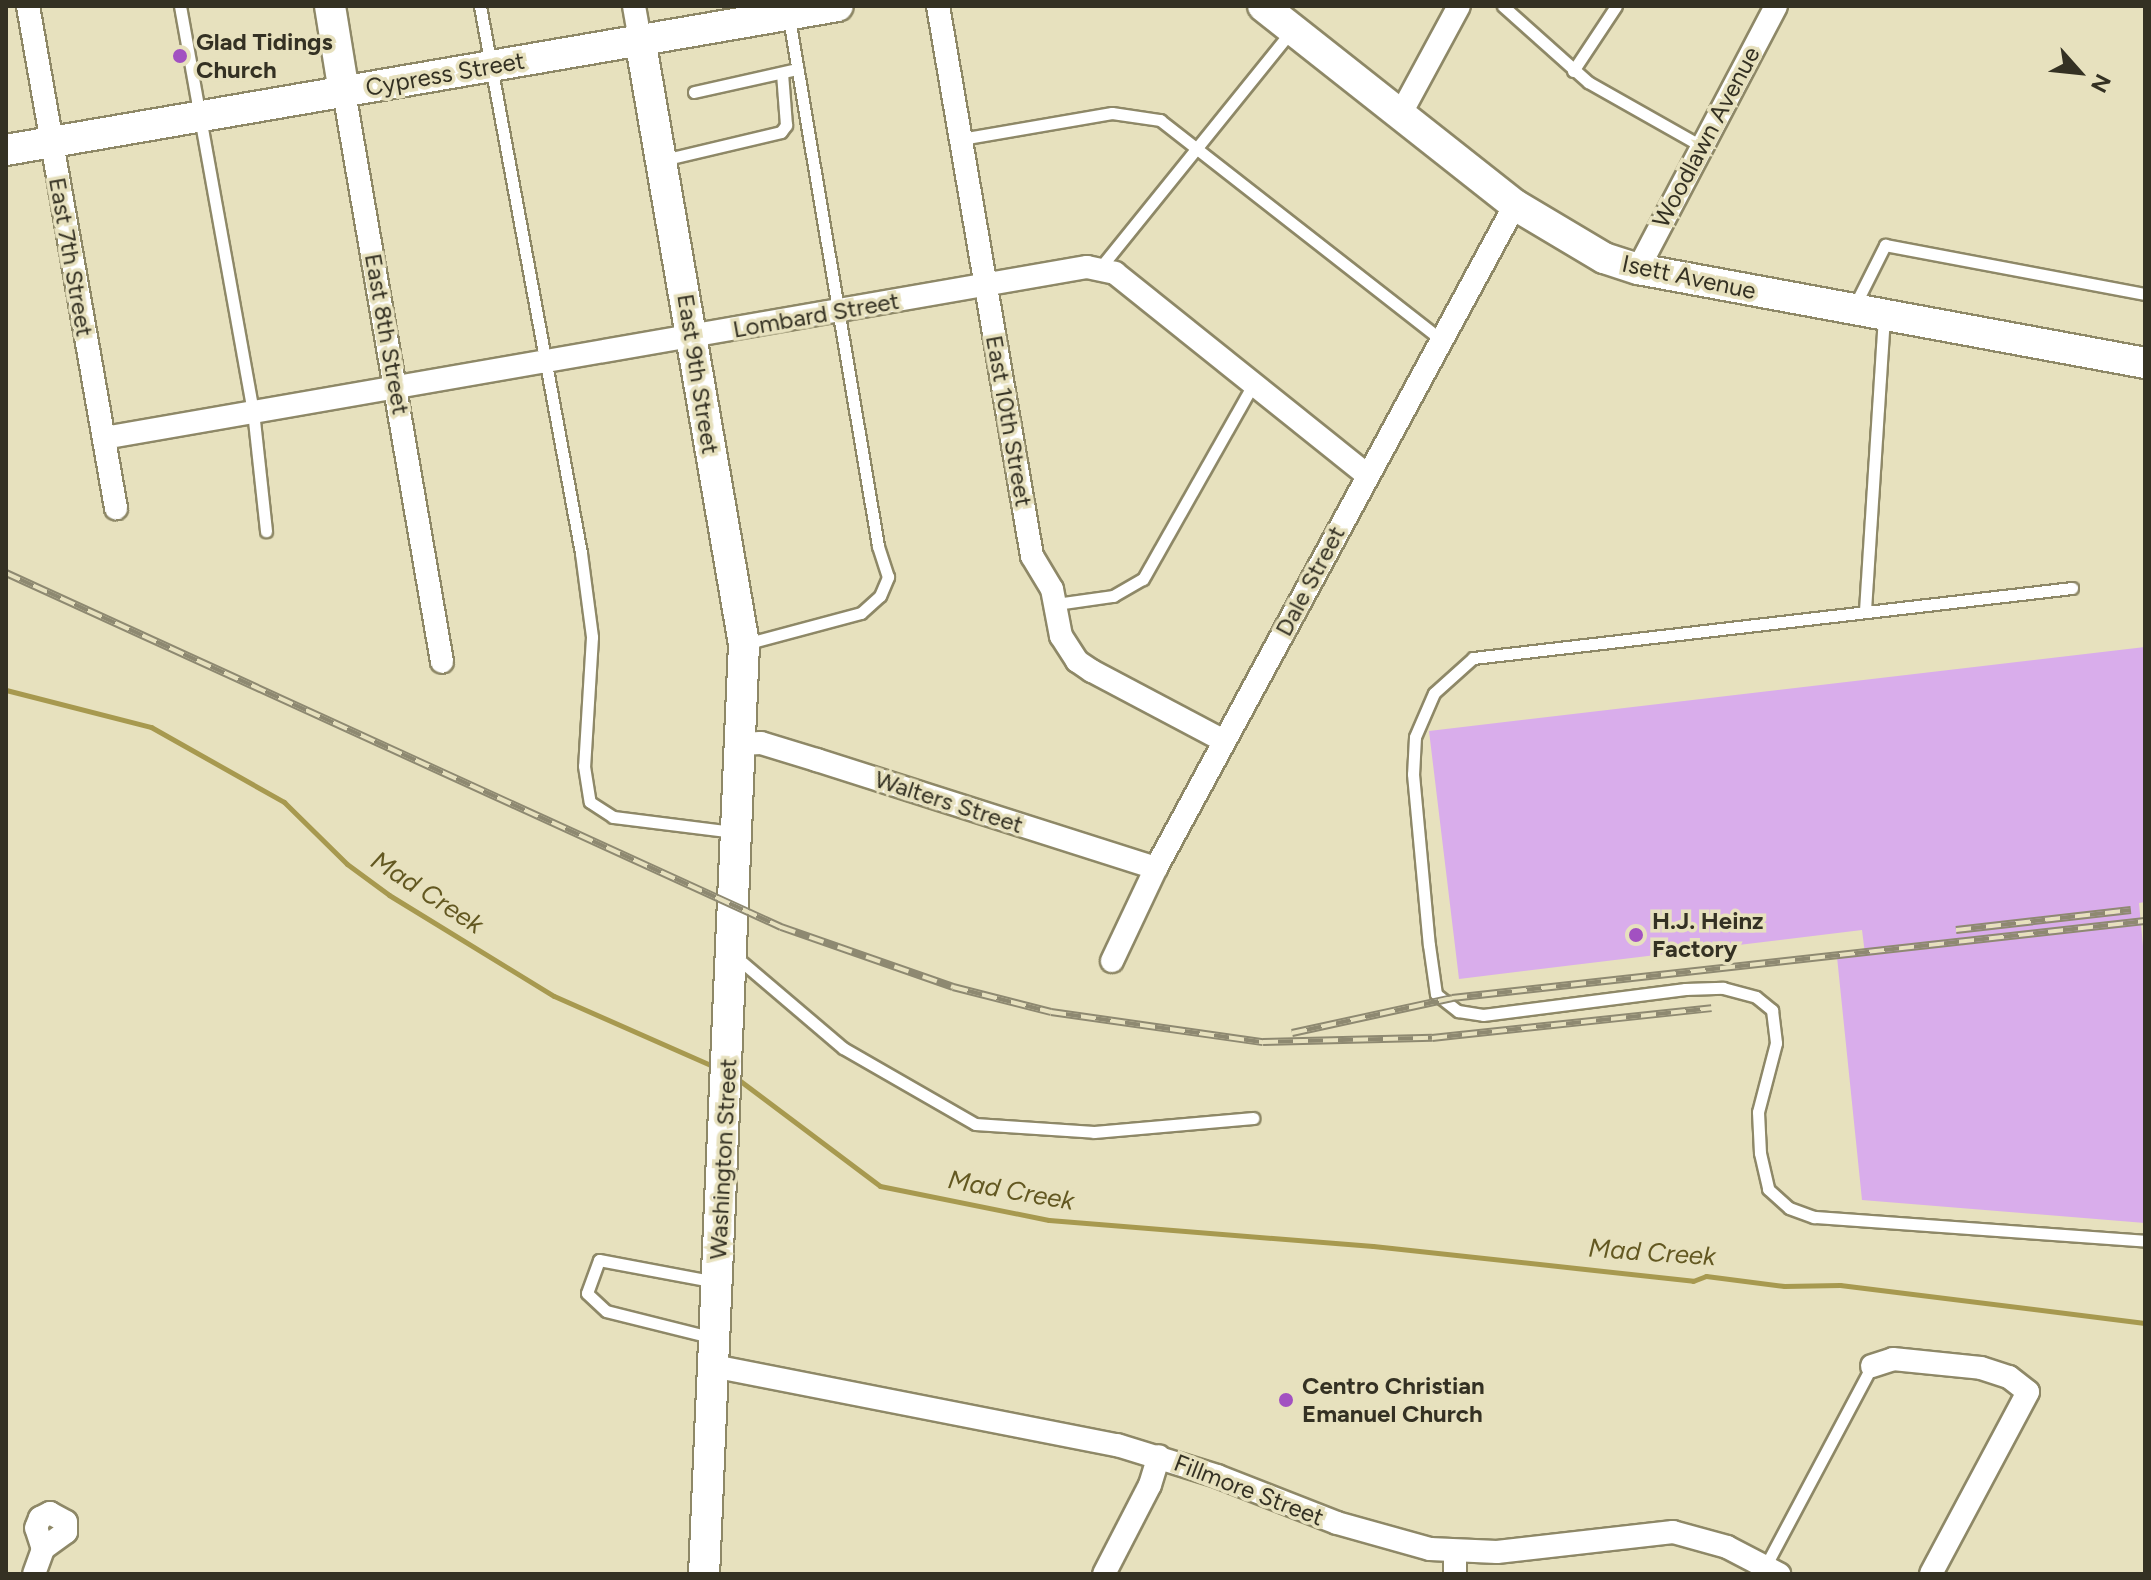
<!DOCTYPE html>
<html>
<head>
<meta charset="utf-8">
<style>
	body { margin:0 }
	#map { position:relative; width:2151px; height:1580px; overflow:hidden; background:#e7e1be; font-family:Figtree,sans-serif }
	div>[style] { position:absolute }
	.stream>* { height:5px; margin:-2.5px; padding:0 2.5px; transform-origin:2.5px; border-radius:2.5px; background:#a7994f }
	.building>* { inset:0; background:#d9adeb }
	.roads { filter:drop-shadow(2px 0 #8e8867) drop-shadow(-2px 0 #8e8867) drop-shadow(0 2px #8e8867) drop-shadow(0 -2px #8e8867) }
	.lane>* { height:11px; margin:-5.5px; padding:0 5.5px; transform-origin:5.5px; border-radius:5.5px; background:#fff }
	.street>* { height:22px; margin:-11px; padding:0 11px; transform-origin:11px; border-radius:11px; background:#fff }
	.secondary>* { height:30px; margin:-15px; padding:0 15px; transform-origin:15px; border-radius:15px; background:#fff }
	.rail>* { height:8px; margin-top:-4px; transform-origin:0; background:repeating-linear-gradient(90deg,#e7e1be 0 15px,#8e8971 0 30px); box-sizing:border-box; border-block:2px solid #8e8971 }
	.dots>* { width:22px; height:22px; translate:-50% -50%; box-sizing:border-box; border:4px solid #e7e1be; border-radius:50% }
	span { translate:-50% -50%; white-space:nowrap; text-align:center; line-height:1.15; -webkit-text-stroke:7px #e7e1be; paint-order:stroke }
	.poi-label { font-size:24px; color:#343123; font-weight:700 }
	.left { translate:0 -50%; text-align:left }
	.street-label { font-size:24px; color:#343123 }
	.water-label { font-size:26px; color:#635821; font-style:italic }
	.frame { position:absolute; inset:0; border:8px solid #343123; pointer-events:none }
	.north { position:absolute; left:2039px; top:32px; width:80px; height:80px; -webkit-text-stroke:6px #e7e1be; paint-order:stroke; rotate:117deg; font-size:22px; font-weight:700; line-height:32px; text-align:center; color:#343123 }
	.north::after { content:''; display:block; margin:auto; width:28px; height:36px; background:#343123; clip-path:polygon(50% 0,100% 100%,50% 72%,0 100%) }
</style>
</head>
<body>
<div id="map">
	<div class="stream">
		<div style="left:6px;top:690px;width:150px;rotate:14.3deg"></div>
		<div style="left:151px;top:727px;width:153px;rotate:29.4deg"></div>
		<div style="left:284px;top:802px;width:88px;rotate:44.5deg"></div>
		<div style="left:347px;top:864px;width:52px;rotate:36.4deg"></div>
		<div style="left:389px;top:895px;width:193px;rotate:31.5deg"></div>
		<div style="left:554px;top:996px;width:176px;rotate:23.8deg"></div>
		<div style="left:735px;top:1077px;width:181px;rotate:36.9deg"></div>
		<div style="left:880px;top:1186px;width:172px;rotate:11.4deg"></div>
		<div style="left:1049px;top:1220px;width:325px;rotate:4.6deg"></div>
		<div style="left:1373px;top:1246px;width:322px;rotate:6.2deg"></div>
		<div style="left:1693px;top:1281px;width:14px;rotate:-21deg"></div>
		<div style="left:1706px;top:1276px;width:79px;rotate:7.3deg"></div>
		<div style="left:1784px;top:1286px;width:56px;rotate:-1deg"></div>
		<div style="left:1840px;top:1285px;width:307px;rotate:7.1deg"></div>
	</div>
	<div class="building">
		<div style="clip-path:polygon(2145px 647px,2145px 902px,2139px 903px,2145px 968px,2145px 1223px,1862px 1200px,1837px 957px,1865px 954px,1862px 930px,1459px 979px,1429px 731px)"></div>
	</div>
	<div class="roads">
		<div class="lane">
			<div style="left:180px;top:6px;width:412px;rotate:79.8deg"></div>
			<div style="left:253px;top:411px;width:121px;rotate:83.8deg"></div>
			<div style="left:480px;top:6px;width:556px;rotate:79.54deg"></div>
			<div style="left:581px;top:553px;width:85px;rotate:82.5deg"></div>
			<div style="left:592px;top:637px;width:129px;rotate:93.5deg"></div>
			<div style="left:584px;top:766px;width:36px;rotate:81deg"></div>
			<div style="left:590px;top:802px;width:27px;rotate:33deg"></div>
			<div style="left:613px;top:817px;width:121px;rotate:7.1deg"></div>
			<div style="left:1503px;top:6px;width:114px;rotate:41.8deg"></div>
			<div style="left:1588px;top:82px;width:130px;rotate:29.5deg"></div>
			<div style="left:1573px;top:71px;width:78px;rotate:-56.5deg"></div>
			<div style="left:694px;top:92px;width:106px;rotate:-12.6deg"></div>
			<div style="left:961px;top:139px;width:153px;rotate:-9.8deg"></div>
			<div style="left:1112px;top:113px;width:49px;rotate:8.3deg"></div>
			<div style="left:1160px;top:120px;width:355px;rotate:38deg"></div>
			<div style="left:663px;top:160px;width:121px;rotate:-13.3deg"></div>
			<div style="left:781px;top:132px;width:9px;rotate:-54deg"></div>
			<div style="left:786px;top:125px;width:52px;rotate:-94.4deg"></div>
			<div style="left:1100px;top:268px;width:306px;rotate:-51.1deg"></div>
			<div style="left:1853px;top:309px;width:72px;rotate:-63.4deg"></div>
			<div style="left:1885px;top:245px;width:265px;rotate:10.7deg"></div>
			<div style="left:2072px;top:588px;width:603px;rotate:173.33deg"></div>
			<div style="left:1473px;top:658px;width:52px;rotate:138.1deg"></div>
			<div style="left:1434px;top:693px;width:48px;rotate:113.4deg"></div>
			<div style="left:1415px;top:737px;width:37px;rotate:93deg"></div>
			<div style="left:1413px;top:774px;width:172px;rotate:84.7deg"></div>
			<div style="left:1429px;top:945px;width:49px;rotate:81.9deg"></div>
			<div style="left:1436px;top:994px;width:28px;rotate:38deg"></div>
			<div style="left:1458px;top:1011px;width:25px;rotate:9deg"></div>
			<div style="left:1483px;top:1015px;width:204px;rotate:-7.3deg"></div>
			<div style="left:1685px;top:989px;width:38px;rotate:-2deg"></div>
			<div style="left:1723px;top:988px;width:34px;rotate:15deg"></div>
			<div style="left:1756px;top:997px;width:21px;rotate:39deg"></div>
			<div style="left:1772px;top:1010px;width:33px;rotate:83deg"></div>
			<div style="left:1776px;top:1043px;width:71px;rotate:104.6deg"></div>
			<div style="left:1758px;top:1112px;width:41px;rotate:87.2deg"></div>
			<div style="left:1760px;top:1153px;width:37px;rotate:77deg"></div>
			<div style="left:1768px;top:1189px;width:28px;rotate:42deg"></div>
			<div style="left:1789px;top:1208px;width:27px;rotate:20deg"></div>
			<div style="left:1814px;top:1217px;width:332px;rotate:4.1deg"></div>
			<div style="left:1056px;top:604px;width:58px;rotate:-8deg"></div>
			<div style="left:1113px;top:596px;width:34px;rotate:-30deg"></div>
			<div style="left:1143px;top:579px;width:227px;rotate:-60.5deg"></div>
			<div style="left:1865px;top:610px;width:296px;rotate:-86.3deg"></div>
			<div style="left:745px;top:644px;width:120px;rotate:-15deg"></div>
			<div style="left:861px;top:613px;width:25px;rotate:-42deg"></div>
			<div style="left:880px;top:596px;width:21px;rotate:-67deg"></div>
			<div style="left:888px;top:577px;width:33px;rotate:-108deg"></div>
			<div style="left:878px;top:546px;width:535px;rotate:-99.57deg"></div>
			<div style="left:736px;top:957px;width:140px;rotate:40.4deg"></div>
			<div style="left:843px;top:1048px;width:152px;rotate:29.9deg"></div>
			<div style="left:975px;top:1124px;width:119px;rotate:3.8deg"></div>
			<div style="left:1094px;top:1132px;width:160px;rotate:-5deg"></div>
			<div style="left:714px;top:1338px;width:111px;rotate:-166deg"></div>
			<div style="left:606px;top:1311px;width:26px;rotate:-137deg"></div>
			<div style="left:587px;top:1293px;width:35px;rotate:-70deg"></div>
			<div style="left:599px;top:1260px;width:120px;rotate:10.6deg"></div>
			<div style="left:1765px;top:1567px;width:228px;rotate:-62deg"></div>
		</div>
		<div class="street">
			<div style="left:28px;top:6px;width:510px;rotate:80.06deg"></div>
			<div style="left:634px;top:6px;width:34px;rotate:80deg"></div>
			<div style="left:938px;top:6px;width:558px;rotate:80.3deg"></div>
			<div style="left:1032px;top:556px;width:39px;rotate:59deg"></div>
			<div style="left:1052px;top:589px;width:48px;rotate:79.2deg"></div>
			<div style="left:1061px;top:636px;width:30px;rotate:57deg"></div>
			<div style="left:1077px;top:661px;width:18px;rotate:34deg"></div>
			<div style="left:1092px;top:671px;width:149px;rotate:27.9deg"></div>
			<div style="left:344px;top:92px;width:578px;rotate:80.24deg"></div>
			<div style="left:1400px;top:115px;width:124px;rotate:-61.6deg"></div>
			<div style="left:1638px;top:269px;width:297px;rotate:-62.3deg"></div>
			<div style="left:104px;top:438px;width:998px;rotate:-9.87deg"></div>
			<div style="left:1087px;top:267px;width:29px;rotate:12deg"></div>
			<div style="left:1115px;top:273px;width:323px;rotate:38.7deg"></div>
			<div style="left:740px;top:744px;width:21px;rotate:-3deg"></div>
			<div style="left:761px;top:743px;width:59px;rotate:16.9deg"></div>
			<div style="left:817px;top:760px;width:356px;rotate:17.7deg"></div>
			<div style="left:1112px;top:961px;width:103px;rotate:-64.7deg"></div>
			<div style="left:1156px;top:868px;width:754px;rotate:-61.57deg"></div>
			<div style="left:713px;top:1366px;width:412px;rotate:11.1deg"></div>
			<div style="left:1117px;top:1445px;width:105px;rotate:17.2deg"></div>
			<div style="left:1217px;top:1476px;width:129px;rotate:21.4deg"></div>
			<div style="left:1337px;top:1523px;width:97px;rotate:15.6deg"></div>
			<div style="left:1430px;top:1549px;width:67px;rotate:2.6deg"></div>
			<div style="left:1497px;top:1552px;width:177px;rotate:-6.5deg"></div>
			<div style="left:1673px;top:1532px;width:56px;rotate:15.5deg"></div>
			<div style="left:1727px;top:1547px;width:59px;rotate:27.4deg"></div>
			<div style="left:1872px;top:1366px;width:22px;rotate:-18deg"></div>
			<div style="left:1893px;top:1359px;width:88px;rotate:5.8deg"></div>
			<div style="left:1981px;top:1368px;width:29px;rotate:18deg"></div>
			<div style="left:2009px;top:1377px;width:24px;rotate:38deg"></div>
			<div style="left:2028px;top:1392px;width:206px;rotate:118.1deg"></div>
			<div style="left:50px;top:1513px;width:18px;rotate:29deg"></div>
			<div style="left:66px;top:1522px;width:10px;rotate:90deg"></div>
			<div style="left:66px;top:1532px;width:29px;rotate:144deg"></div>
			<div style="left:43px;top:1549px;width:22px;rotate:-108deg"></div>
			<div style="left:36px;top:1528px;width:11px;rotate:-68deg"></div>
			<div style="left:40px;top:1518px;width:11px;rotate:-27deg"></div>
			<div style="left:1455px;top:1551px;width:23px;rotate:90deg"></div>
			<div style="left:34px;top:1574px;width:27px;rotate:-70deg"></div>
			<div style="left:1104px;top:1574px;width:100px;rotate:-62.7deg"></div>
			<div style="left:1150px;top:1485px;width:30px;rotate:-73deg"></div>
		</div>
		<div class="secondary">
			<div style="left:330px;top:6px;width:87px;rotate:80.8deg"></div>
			<div style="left:1263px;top:6px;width:321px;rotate:38.3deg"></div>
			<div style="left:1515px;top:205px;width:104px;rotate:30.8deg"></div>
			<div style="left:1604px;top:258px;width:36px;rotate:18deg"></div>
			<div style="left:1638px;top:269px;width:516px;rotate:10.5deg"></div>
			<div style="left:640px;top:39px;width:614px;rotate:80.25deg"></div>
			<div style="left:744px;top:644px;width:931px;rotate:92.46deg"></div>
			<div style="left:6px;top:150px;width:844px;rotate:-9.82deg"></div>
		</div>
	</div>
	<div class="rail">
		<div style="left:6px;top:573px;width:852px;rotate:24.55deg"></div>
		<div style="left:781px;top:927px;width:182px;rotate:19.2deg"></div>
		<div style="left:953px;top:987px;width:101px;rotate:14.3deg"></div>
		<div style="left:1051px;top:1012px;width:214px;rotate:8.1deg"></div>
		<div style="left:1263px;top:1042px;width:169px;rotate:-1.4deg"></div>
		<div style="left:1432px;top:1038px;width:281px;rotate:-6.1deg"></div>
		<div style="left:1956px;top:930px;width:176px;rotate:-6.5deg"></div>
		<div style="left:1292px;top:1033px;width:164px;rotate:-12.3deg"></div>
		<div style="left:1452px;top:998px;width:697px;rotate:-6.34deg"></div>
	</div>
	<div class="dots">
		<div style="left:180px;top:56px;background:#a251c1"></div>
		<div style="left:1636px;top:935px;background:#a251c1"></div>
		<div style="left:1286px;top:1400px;background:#a251c1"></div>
	</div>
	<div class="poi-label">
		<span class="left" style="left:196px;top:56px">Glad Tidings<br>Church</span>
		<span class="left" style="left:1652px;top:935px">H.J. Heinz<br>Factory</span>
		<span class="left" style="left:1302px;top:1400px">Centro Christian<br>Emanuel Church</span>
	</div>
	<div class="street-label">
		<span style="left:445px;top:74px;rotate:-10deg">Cypress Street</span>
		<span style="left:1706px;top:137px;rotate:-62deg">Woodlawn Avenue</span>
		<span style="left:71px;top:257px;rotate:80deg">East 7th Street</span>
		<span style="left:1689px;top:277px;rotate:12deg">Isett Avenue</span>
		<span style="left:816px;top:315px;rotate:-10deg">Lombard Street</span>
		<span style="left:387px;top:334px;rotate:80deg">East 8th Street</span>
		<span style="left:698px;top:374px;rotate:81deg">East 9th Street</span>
		<span style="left:1009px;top:421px;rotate:80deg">East 10th Street</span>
		<span style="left:1310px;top:581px;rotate:-62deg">Dale Street</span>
		<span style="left:949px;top:802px;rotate:18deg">Walters Street</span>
		<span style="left:723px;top:1159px;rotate:-87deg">Washington Street</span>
		<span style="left:1249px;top:1490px;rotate:21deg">Fillmore Street</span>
	</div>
	<div class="water-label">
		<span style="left:427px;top:893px;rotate:33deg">Mad Creek</span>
		<span style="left:1011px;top:1191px;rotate:10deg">Mad Creek</span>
		<span style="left:1652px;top:1253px;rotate:4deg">Mad Creek</span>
	</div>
	<div class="frame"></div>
	<div class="north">N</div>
</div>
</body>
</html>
